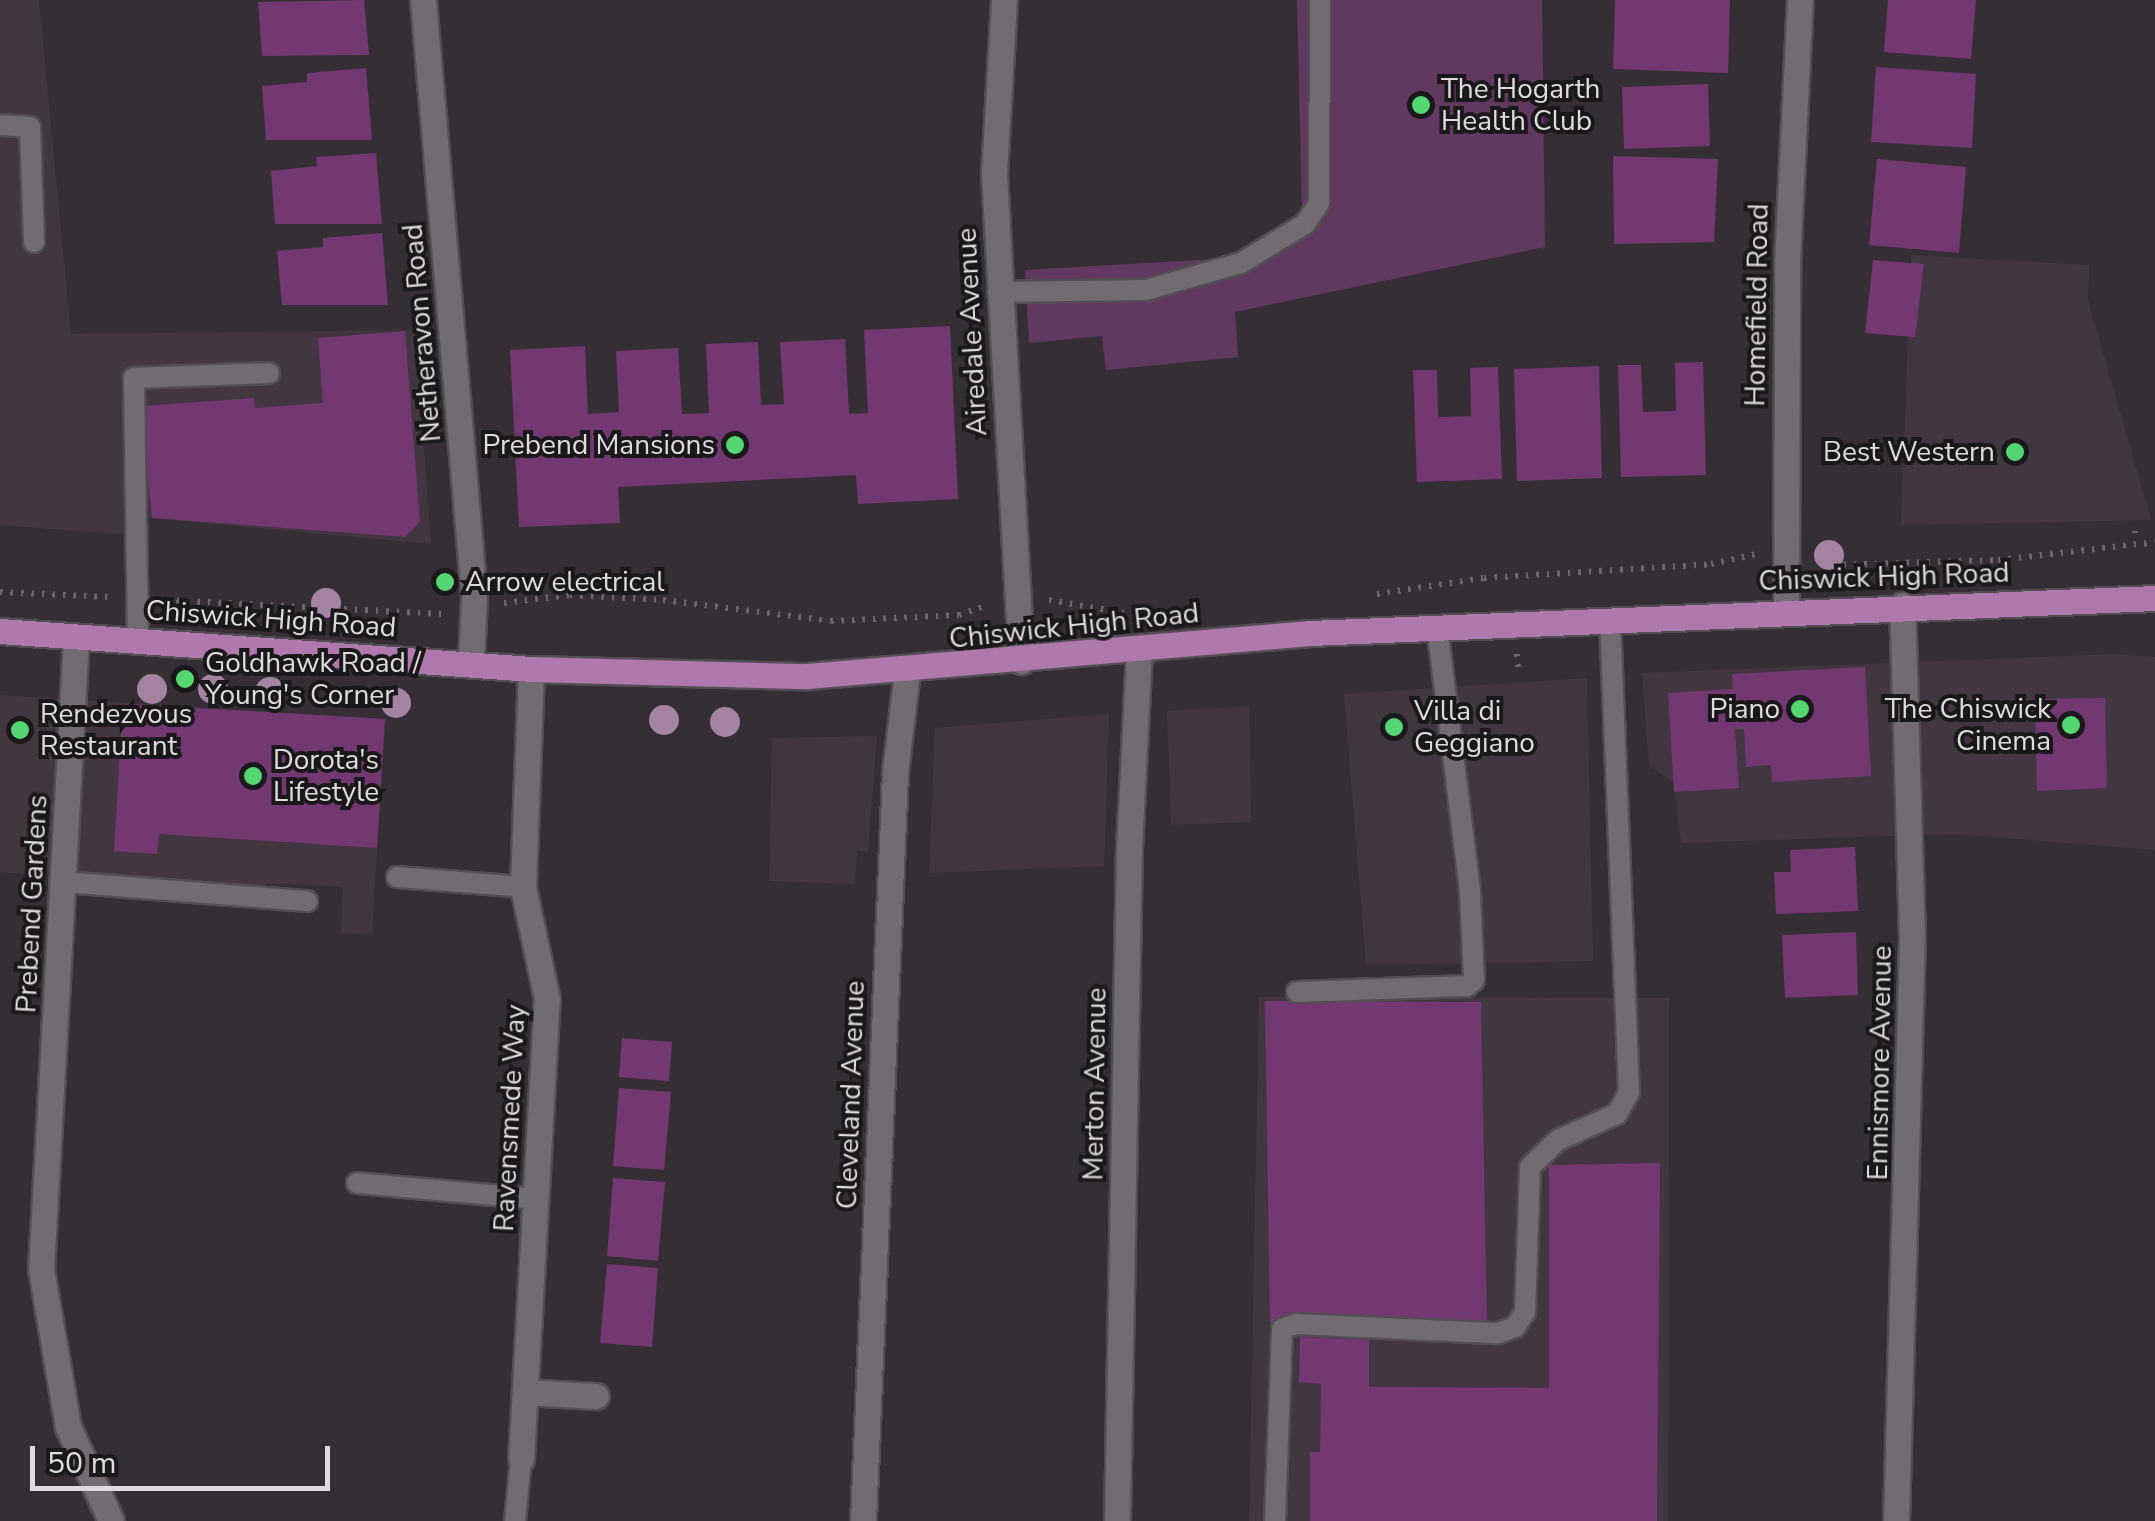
<!DOCTYPE html>
<html>
<head>
<meta charset="utf-8">
<style>
	body { margin:0 }
	#map { position:relative; width:2155px; height:1521px; overflow:hidden; background:#352f35; font-family:"Nunito Sans",sans-serif }
	div>[style] { position:absolute }
	.built>* { inset:0; background:#423641 }
	.green>* { inset:0; background:#613860 }
	.building>* { inset:0; background:#733872 }
	.path>* { height:6px; margin-top:-3px; transform-origin:0; background:repeating-linear-gradient(90deg,#6b666b 0 2.5px,transparent 0 10.5px) }
	.roads { filter:drop-shadow(2px 0 #534e53) drop-shadow(-2px 0 #534e53) drop-shadow(0 2px #534e53) drop-shadow(0 -2px #534e53) }
	.lane>* { height:20px; margin:-10px; padding:0 10px; transform-origin:10px; border-radius:10px; background:#736b72 }
	.street>* { height:25px; margin:-12.5px; padding:0 12.5px; transform-origin:12.5px; border-radius:12.5px; background:#736b72 }
	.primary>* { height:25px; margin:-12.5px; padding:0 12.5px; transform-origin:12.5px; border-radius:12.5px; background:#af79ad }
	.trees>* { width:30px; height:30px; margin:-15px; border-radius:50%; background:#a484a2 }
	.dots>* { width:28px; height:28px; translate:-50% -50%; box-sizing:border-box; border:5px solid #1b181b; border-radius:50% }
	span { translate:-50% -50%; white-space:nowrap; text-align:center; line-height:1.15; -webkit-text-stroke:8px #1b181b; paint-order:stroke }
	.poi-label { font-size:28px; color:#dedadd }
	.left { translate:0 -50%; text-align:left }
	.right { translate:-100% -50%; text-align:right }
	.street-label { font-size:28px; color:#dedadd }
	.scale { position:absolute; left:30px; top:1446px; width:300px; height:45px; box-sizing:border-box; border:5px solid #dedadd; border-top:0; padding-left:12px; font-size:30px; line-height:35px; white-space:nowrap; color:#dedadd; -webkit-text-stroke:8px #1b181b; paint-order:stroke }
</style>
</head>
<body>
<div id="map">
	<div class="built">
		<div style="clip-path:polygon(0 0,39px 0,71px 334px,415px 330px,431px 544px,152px 518px,132px 517px,130px 535px,0 525px)"></div>
		<div style="clip-path:polygon(1911px 255px,2089px 265px,2088px 300px,2151px 520px,1901px 525px)"></div>
		<div style="clip-path:polygon(2114px 654px,2155px 657px,2155px 850px,1954px 834px,1681px 843px,1674px 782px,1649px 766px,1642px 673px)"></div>
		<div style="clip-path:polygon(1587px 678px,1593px 961px,1366px 965px,1344px 694px)"></div>
		<div style="clip-path:polygon(0 695px,385px 719px,372px 935px,341px 933px,343px 887px,265px 883px,264px 892px,0 872px)"></div>
		<div style="clip-path:polygon(1249px 706px,1251px 822px,1171px 825px,1167px 711px)"></div>
		<div style="clip-path:polygon(1109px 714px,1104px 866px,929px 873px,935px 728px)"></div>
		<div style="clip-path:polygon(877px 736px,868px 851px,857px 851px,855px 884px,769px 881px,772px 738px)"></div>
		<div style="clip-path:polygon(1259px 997px,1669px 998px,1668px 1521px,1249px 1521px)"></div>
	</div>
	<div class="green">
		<div style="clip-path:polygon(1297px 0,1542px 0,1545px 247px,1235px 312px,1238px 357px,1106px 370px,1102px 336px,1029px 343px,1025px 270px,1232px 258px,1302px 211px)"></div>
	</div>
	<div class="building">
		<div style="clip-path:polygon(364px 0,369px 55px,262px 56px,258px 2px)"></div>
		<div style="clip-path:polygon(1615px 0,1730px 0,1728px 73px,1613px 69px)"></div>
		<div style="clip-path:polygon(1888px 0,1976px 0,1971px 59px,1884px 52px)"></div>
		<div style="clip-path:polygon(1876px 67px,1976px 74px,1972px 148px,1871px 142px)"></div>
		<div style="clip-path:polygon(366px 68px,372px 140px,266px 140px,262px 86px,307px 82px,307px 73px)"></div>
		<div style="clip-path:polygon(1708px 84px,1710px 146px,1624px 149px,1622px 87px)"></div>
		<div style="clip-path:polygon(376px 153px,382px 224px,275px 224px,271px 171px,317px 166px,316px 157px)"></div>
		<div style="clip-path:polygon(1613px 156px,1718px 159px,1714px 242px,1614px 244px)"></div>
		<div style="clip-path:polygon(1877px 159px,1966px 167px,1959px 253px,1869px 245px)"></div>
		<div style="clip-path:polygon(382px 233px,388px 305px,282px 305px,277px 251px,323px 247px,323px 238px)"></div>
		<div style="clip-path:polygon(1873px 260px,1924px 264px,1915px 337px,1865px 333px)"></div>
		<div style="clip-path:polygon(950px 326px,958px 499px,858px 504px,856px 475px,618px 487px,620px 523px,519px 527px,510px 350px,585px 346px,588px 414px,619px 412px,616px 351px,678px 348px,682px 414px,709px 413px,706px 344px,758px 342px,761px 405px,784px 404px,780px 342px,845px 339px,849px 414px,868px 413px,864px 330px)"></div>
		<div style="clip-path:polygon(405px 331px,420px 522px,405px 537px,152px 518px,141px 406px,254px 398px,255px 408px,323px 403px,318px 338px)"></div>
		<div style="clip-path:polygon(1703px 362px,1706px 475px,1621px 477px,1618px 365px,1641px 365px,1643px 412px,1676px 411px,1675px 363px)"></div>
		<div style="clip-path:polygon(1599px 366px,1602px 478px,1517px 481px,1514px 369px)"></div>
		<div style="clip-path:polygon(1498px 367px,1502px 479px,1417px 482px,1413px 370px,1437px 370px,1438px 417px,1471px 416px,1470px 368px)"></div>
		<div style="clip-path:polygon(1865px 667px,1871px 776px,1772px 782px,1771px 765px,1746px 767px,1744px 729px,1735px 729px,1739px 788px,1674px 792px,1668px 693px,1733px 689px,1732px 674px)"></div>
		<div style="clip-path:polygon(2105px 698px,2107px 788px,2037px 791px,2035px 699px)"></div>
		<div style="clip-path:polygon(128px 704px,385px 719px,377px 848px,159px 834px,157px 854px,114px 851px,122px 716px)"></div>
		<div style="clip-path:polygon(1855px 847px,1858px 911px,1776px 914px,1774px 872px,1791px 872px,1790px 850px)"></div>
		<div style="clip-path:polygon(1856px 932px,1858px 995px,1785px 998px,1782px 935px)"></div>
		<div style="clip-path:polygon(1265px 1001px,1481px 1002px,1487px 1326px,1270px 1322px)"></div>
		<div style="clip-path:polygon(622px 1038px,672px 1042px,669px 1081px,619px 1077px)"></div>
		<div style="clip-path:polygon(619px 1088px,671px 1092px,664px 1170px,613px 1166px)"></div>
		<div style="clip-path:polygon(1660px 1163px,1657px 1521px,1310px 1521px,1310px 1452px,1320px 1452px,1321px 1384px,1299px 1382px,1300px 1337px,1369px 1340px,1369px 1387px,1549px 1388px,1549px 1165px)"></div>
		<div style="clip-path:polygon(613px 1178px,665px 1182px,658px 1261px,607px 1256px)"></div>
		<div style="clip-path:polygon(607px 1264px,658px 1268px,652px 1347px,600px 1343px)"></div>
	</div>
	<div class="path">
		<div style="left:2135px;top:531px;width:7px;rotate:90deg"></div>
		<div style="left:1818px;top:557px;width:17px;rotate:28deg"></div>
		<div style="left:1833px;top:565px;width:165px;rotate:-1.7deg"></div>
		<div style="left:1998px;top:560px;width:158px;rotate:-6.5deg"></div>
		<div style="left:0;top:592px;width:108px;rotate:2.7deg"></div>
		<div style="left:1377px;top:594px;width:108px;rotate:-8.5deg"></div>
		<div style="left:1484px;top:578px;width:227px;rotate:-3.5deg"></div>
		<div style="left:1711px;top:564px;width:47px;rotate:-12.3deg"></div>
		<div style="left:166px;top:600px;width:277px;rotate:2.9deg"></div>
		<div style="left:1049px;top:600px;width:77px;rotate:9.7deg"></div>
		<div style="left:504px;top:603px;width:66px;rotate:-6.9deg"></div>
		<div style="left:570px;top:595px;width:93px;rotate:3.1deg"></div>
		<div style="left:663px;top:600px;width:169px;rotate:7.1deg"></div>
		<div style="left:831px;top:621px;width:128px;rotate:-2.7deg"></div>
		<div style="left:959px;top:615px;width:31px;rotate:-19deg"></div>
		<div style="left:1517px;top:654px;width:15px;rotate:86deg"></div>
	</div>
	<div class="roads">
		<div class="lane">
			<div style="left:0;top:125px;width:30px;rotate:4deg"></div>
			<div style="left:30px;top:127px;width:115px;rotate:88deg"></div>
			<div style="left:998px;top:292px;width:148px;rotate:-0.8deg"></div>
			<div style="left:1146px;top:290px;width:99px;rotate:-15.9deg"></div>
			<div style="left:1241px;top:263px;width:75px;rotate:-31.4deg"></div>
			<div style="left:1305px;top:224px;width:25px;rotate:-56deg"></div>
			<div style="left:1319px;top:203px;width:203px;rotate:-89.7deg"></div>
			<div style="left:138px;top:640px;width:262px;rotate:-90.9deg"></div>
			<div style="left:134px;top:378px;width:135px;rotate:-2.1deg"></div>
			<div style="left:397px;top:877px;width:126px;rotate:4.5deg"></div>
			<div style="left:64px;top:882px;width:244px;rotate:4.5deg"></div>
			<div style="left:1297px;top:992px;width:170px;rotate:-2deg"></div>
			<div style="left:1467px;top:986px;width:9px;rotate:-41deg"></div>
			<div style="left:1474px;top:980px;width:89px;rotate:-92.6deg"></div>
			<div style="left:1470px;top:891px;width:266px;rotate:-97.1deg"></div>
			<div style="left:357px;top:1183px;width:180px;rotate:5.1deg"></div>
			<div style="left:515px;top:1521px;width:62px;rotate:-84.5deg"></div>
			<div style="left:1275px;top:1521px;width:192px;rotate:-87.9deg"></div>
			<div style="left:1282px;top:1329px;width:15px;rotate:-20deg"></div>
			<div style="left:1296px;top:1324px;width:202px;rotate:2.6deg"></div>
			<div style="left:1498px;top:1333px;width:18px;rotate:-19deg"></div>
			<div style="left:1515px;top:1327px;width:18px;rotate:-56deg"></div>
			<div style="left:1525px;top:1312px;width:145px;rotate:-88deg"></div>
			<div style="left:1530px;top:1167px;width:39px;rotate:-44deg"></div>
			<div style="left:1558px;top:1140px;width:64px;rotate:-23.8deg"></div>
			<div style="left:1617px;top:1114px;width:25px;rotate:-61deg"></div>
			<div style="left:1629px;top:1092px;width:473px;rotate:-92.3deg"></div>
		</div>
		<div class="street">
			<div style="left:423px;top:0;width:598px;rotate:85.11deg"></div>
			<div style="left:474px;top:596px;width:65px;rotate:92.6deg"></div>
			<div style="left:1004px;top:0;width:173px;rotate:93.3deg"></div>
			<div style="left:994px;top:173px;width:489px;rotate:86.8deg"></div>
			<div style="left:1786px;top:611px;width:348px;rotate:-89.8deg"></div>
			<div style="left:1787px;top:263px;width:263px;rotate:-87.2deg"></div>
			<div style="left:76px;top:638px;width:632px;rotate:93.17deg"></div>
			<div style="left:41px;top:1269px;width:160px;rotate:80.3deg"></div>
			<div style="left:68px;top:1427px;width:103px;rotate:65.4deg"></div>
			<div style="left:525px;top:1392px;width:71px;rotate:3.2deg"></div>
			<div style="left:521px;top:1459px;width:461px;rotate:-86.8deg"></div>
			<div style="left:547px;top:999px;width:115px;rotate:-102.1deg"></div>
			<div style="left:523px;top:887px;width:218px;rotate:-87.9deg"></div>
			<div style="left:863px;top:1521px;width:750px;rotate:-87.55deg"></div>
			<div style="left:895px;top:772px;width:101px;rotate:-83.2deg"></div>
			<div style="left:1117px;top:1521px;width:673px;rotate:-88.98deg"></div>
			<div style="left:1129px;top:848px;width:200px;rotate:-87.1deg"></div>
			<div style="left:1896px;top:1521px;width:584px;rotate:-88.43deg"></div>
			<div style="left:1912px;top:937px;width:332px;rotate:-91.7deg"></div>
		</div>
		<div class="primary">
			<div style="left:0;top:631px;width:532px;rotate:4.09deg"></div>
			<div style="left:531px;top:669px;width:276px;rotate:1.5deg"></div>
			<div style="left:807px;top:676px;width:505px;rotate:-4.89deg"></div>
			<div style="left:1310px;top:633px;width:846px;rotate:-2.37deg"></div>
		</div>
	</div>
	<div class="trees">
		<div style="left:1829px;top:555px"></div>
		<div style="left:326px;top:603px"></div>
		<div style="left:152px;top:689px"></div>
		<div style="left:213px;top:689px"></div>
		<div style="left:270px;top:692px"></div>
		<div style="left:396px;top:703px"></div>
		<div style="left:664px;top:720px"></div>
		<div style="left:725px;top:722px"></div>
	</div>
	<div class="dots">
		<div style="left:1421px;top:105px;background:#54d672"></div>
		<div style="left:735px;top:445px;background:#54d672"></div>
		<div style="left:2015px;top:452px;background:#54d672"></div>
		<div style="left:445px;top:582px;background:#54d672"></div>
		<div style="left:185px;top:679px;background:#54d672"></div>
		<div style="left:1800px;top:709px;background:#54d672"></div>
		<div style="left:2071px;top:725px;background:#54d672"></div>
		<div style="left:1394px;top:727px;background:#54d672"></div>
		<div style="left:20px;top:730px;background:#54d672"></div>
		<div style="left:253px;top:776px;background:#54d672"></div>
	</div>
	<div class="poi-label">
		<span class="left" style="left:1441px;top:105px">The Hogarth<br>Health Club</span>
		<span class="right" style="left:715px;top:445px">Prebend Mansions</span>
		<span class="right" style="left:1995px;top:452px">Best Western</span>
		<span class="left" style="left:465px;top:582px">Arrow electrical</span>
		<span class="left" style="left:205px;top:679px">Goldhawk Road /<br>Young's Corner</span>
		<span class="right" style="left:1780px;top:709px">Piano</span>
		<span class="right" style="left:2051px;top:725px">The Chiswick<br>Cinema</span>
		<span class="left" style="left:1414px;top:727px">Villa di<br>Geggiano</span>
		<span class="left" style="left:40px;top:730px">Rendezvous<br>Restaurant</span>
		<span class="left" style="left:273px;top:776px">Dorota's<br>Lifestyle</span>
	</div>
	<div class="street-label">
		<span style="left:1757px;top:305px;rotate:-89deg">Homefield Road</span>
		<span style="left:972px;top:332px;rotate:-93deg">Airedale Avenue</span>
		<span style="left:422px;top:333px;rotate:-95deg">Netheravon Road</span>
		<span style="left:1884px;top:577px;rotate:-2deg">Chiswick High Road</span>
		<span style="left:271px;top:619px;rotate:4deg">Chiswick High Road</span>
		<span style="left:1074px;top:626px;rotate:-6deg">Chiswick High Road</span>
		<span style="left:32px;top:904px;rotate:-87deg">Prebend Gardens</span>
		<span style="left:1880px;top:1063px;rotate:-89deg">Ennismore Avenue</span>
		<span style="left:1095px;top:1084px;rotate:-89deg">Merton Avenue</span>
		<span style="left:851px;top:1095px;rotate:-88deg">Cleveland Avenue</span>
		<span style="left:510px;top:1118px;rotate:-87deg">Ravensmede Way</span>
	</div>
	<div class="scale">50 m</div>
</div>
</body>
</html>
